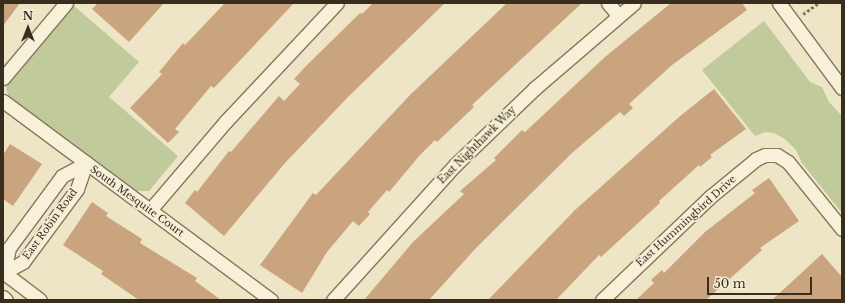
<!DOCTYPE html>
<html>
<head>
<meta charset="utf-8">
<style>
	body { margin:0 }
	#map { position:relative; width:845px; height:303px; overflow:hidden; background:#ede5c6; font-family:"Libre Baskerville",serif }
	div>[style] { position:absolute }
	.green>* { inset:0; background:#c0ca9a }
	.building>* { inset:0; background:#c9a47e }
	.path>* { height:2.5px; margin-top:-1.25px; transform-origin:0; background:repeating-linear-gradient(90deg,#87775d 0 3px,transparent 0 5px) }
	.roads { filter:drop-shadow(1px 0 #87775d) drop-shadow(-1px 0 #87775d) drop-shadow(0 1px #87775d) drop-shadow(0 -1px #87775d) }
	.minor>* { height:13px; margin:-6.5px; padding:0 6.5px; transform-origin:6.5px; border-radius:6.5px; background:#f8f1d9 }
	span { translate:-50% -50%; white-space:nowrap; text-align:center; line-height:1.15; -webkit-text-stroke:3.5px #f4eed6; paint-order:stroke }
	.street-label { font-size:10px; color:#382e20 }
	.frame { position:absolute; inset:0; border:4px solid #382e20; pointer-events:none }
	.north { position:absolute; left:8px; top:8px; width:40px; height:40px; -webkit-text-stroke:3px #f4eed6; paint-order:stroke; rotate:0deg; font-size:11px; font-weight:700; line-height:16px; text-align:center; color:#382e20 }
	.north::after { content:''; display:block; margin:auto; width:14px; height:18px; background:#382e20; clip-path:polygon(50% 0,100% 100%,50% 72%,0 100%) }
	.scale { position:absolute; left:707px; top:277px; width:105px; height:18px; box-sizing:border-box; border:2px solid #382e20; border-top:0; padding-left:5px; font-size:12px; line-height:14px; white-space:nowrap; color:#382e20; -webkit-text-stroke:3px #f4eed6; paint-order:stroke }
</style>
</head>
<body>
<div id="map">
	<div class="green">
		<div style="clip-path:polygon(73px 5px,139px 62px,109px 97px,178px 156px,149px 191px,137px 191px,9px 97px,6px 88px,8px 81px)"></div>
		<div style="clip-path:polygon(764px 21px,810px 82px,822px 87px,829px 102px,842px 116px,842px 213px,802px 163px,796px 150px,785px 139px,774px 133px,765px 132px,755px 136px,702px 70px)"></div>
	</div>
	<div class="building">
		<div style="clip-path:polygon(3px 3px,20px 3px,3px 26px)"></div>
		<div style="clip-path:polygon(98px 3px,164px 3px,129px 42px,92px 9px)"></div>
		<div style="clip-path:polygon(225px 3px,294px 3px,214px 88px,211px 86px,175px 129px,179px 132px,168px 143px,130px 108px,162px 74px,159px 72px,183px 43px,185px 45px)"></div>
		<div style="clip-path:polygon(373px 3px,445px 3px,348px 97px,285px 163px,224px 236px,185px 203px,195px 190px,197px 192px,229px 151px,231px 152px,279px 96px,284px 101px,300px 84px,294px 79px,305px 67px,360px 13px,362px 14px)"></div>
		<div style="clip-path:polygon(507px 3px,582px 3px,472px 105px,474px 107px,437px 142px,435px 140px,420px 155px,389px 192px,387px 190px,368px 212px,370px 214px,359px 226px,353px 221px,327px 252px,302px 293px,260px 265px,313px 193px,316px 195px,410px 95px)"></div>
		<div style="clip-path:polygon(671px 3px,742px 3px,747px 10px,672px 65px,629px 104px,633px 108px,624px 116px,620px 112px,572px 153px,476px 248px,429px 300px,364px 300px,413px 242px,464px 194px,460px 191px,496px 160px,494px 158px,522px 130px,525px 132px,605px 57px)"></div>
		<div style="clip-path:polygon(714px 89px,746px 129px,710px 155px,712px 157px,700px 167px,699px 165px,659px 201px,660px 203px,601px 257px,599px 255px,556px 300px,488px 300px,575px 210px,679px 117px)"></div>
		<div style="clip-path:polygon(10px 144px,42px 164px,13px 206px,3px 199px,3px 155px)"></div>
		<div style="clip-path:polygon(769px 178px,799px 221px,760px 248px,762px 250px,706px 300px,636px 300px,654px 283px,651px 280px,662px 270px,664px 273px,705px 232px,755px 193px,752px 190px)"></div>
		<div style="clip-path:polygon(92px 202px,108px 213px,106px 216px,142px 239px,140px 243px,197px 278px,195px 281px,221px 300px,139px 300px,101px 274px,103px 271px,63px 245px)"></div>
		<div style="clip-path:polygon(822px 254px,842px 277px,842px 300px,772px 300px)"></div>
	</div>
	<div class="path">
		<div style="left:803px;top:14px;width:19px;rotate:-35deg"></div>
	</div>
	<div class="roads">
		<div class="minor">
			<div style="left:608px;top:3px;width:16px;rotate:50deg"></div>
			<div style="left:779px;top:3px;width:106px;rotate:53.5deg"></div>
			<div style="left:3px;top:78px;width:98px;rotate:-50deg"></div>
			<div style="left:3px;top:101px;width:334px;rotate:36.6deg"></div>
			<div style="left:150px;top:210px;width:117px;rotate:-49.5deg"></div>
			<div style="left:226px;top:121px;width:162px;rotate:-46.8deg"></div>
			<div style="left:3px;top:272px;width:46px;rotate:37.1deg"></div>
			<div style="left:3px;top:273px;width:23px;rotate:-29deg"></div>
			<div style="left:23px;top:262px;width:91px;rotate:-53.5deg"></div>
			<div style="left:77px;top:189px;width:28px;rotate:-71deg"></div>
			<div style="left:4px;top:273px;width:25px;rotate:-79deg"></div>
			<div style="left:9px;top:248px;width:89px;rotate:-53.6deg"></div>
			<div style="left:62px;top:176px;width:27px;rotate:-28deg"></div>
			<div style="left:3px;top:297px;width:4px;rotate:45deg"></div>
			<div style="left:333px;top:300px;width:183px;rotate:-47.9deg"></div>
			<div style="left:456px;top:164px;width:110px;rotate:-43.9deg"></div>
			<div style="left:535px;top:88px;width:130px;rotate:-40.6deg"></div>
			<div style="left:602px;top:300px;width:151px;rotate:-43.7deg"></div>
			<div style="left:711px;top:196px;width:58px;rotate:-39.4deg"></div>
			<div style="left:756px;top:159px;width:10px;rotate:-24deg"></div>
			<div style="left:765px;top:155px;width:12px"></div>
			<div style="left:777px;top:155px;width:13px;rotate:32deg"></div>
			<div style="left:788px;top:162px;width:86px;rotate:51.1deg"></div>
		</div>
	</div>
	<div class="street-label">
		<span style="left:477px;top:145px;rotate:-45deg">East Nighthawk Way</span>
		<span style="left:137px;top:201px;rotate:36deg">South Mesquite Court</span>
		<span style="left:686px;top:221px;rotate:-42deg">East Hummingbird Drive</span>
		<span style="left:50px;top:224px;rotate:-54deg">East Robin Road</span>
	</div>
	<div class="frame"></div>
	<div class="north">N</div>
	<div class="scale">50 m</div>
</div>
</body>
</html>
